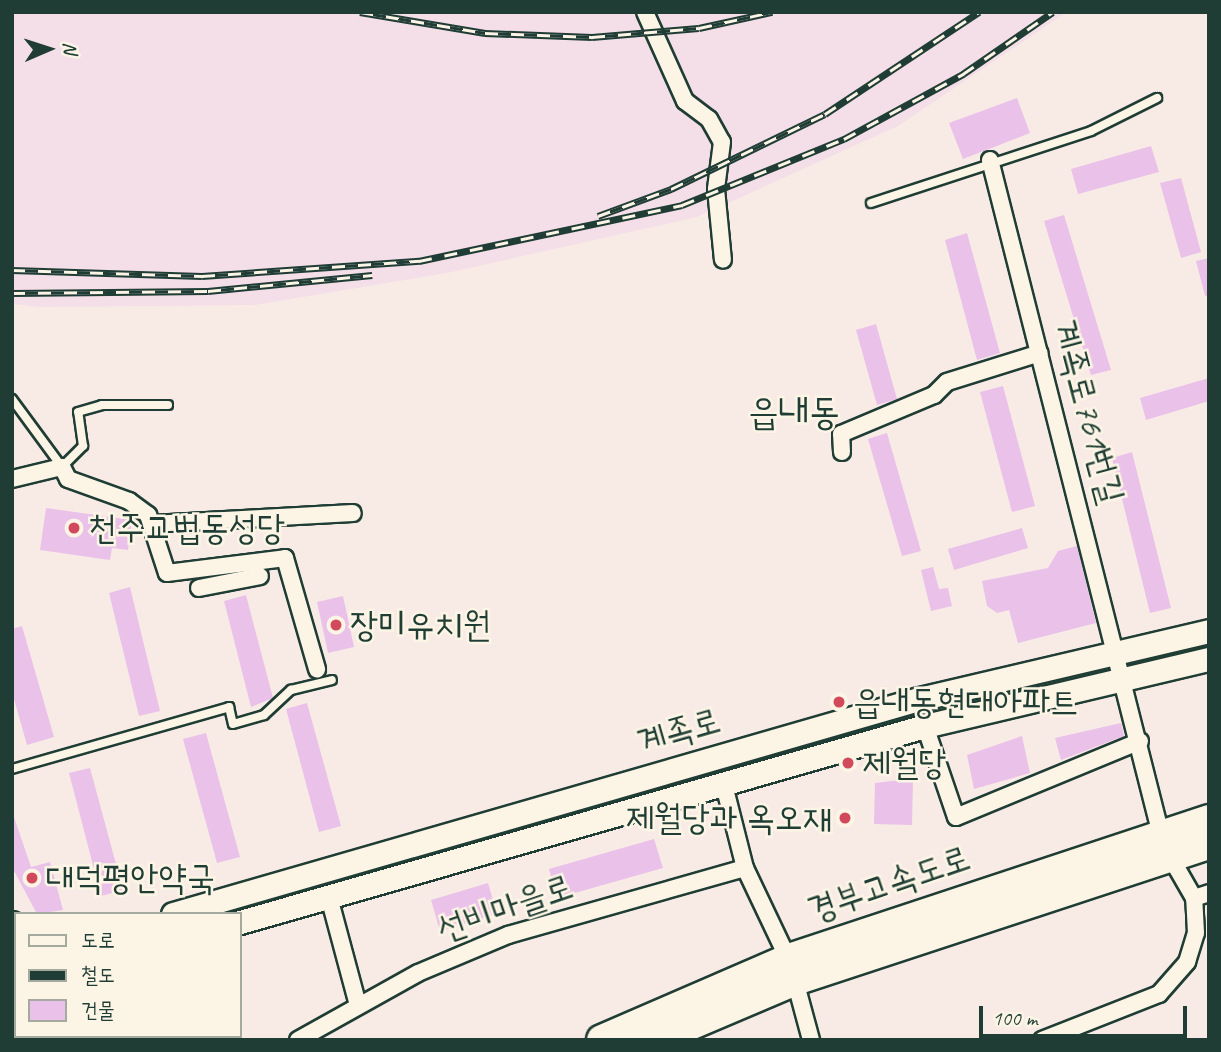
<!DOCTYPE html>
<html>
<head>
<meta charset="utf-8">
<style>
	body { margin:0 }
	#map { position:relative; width:1221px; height:1052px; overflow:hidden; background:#f8ebe6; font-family:Caveat,"Poor Story",sans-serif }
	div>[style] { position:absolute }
	.built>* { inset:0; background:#f4dee7 }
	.building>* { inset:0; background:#eac1e9 }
	.roads { filter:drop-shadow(2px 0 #1f3d34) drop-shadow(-2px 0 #1f3d34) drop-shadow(0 2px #1f3d34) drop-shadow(0 -2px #1f3d34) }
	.lane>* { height:8px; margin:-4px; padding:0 4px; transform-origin:4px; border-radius:4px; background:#fcf5e5 }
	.street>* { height:16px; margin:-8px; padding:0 8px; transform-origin:8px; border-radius:8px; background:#fcf5e5 }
	.secondary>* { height:23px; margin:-11.5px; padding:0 11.5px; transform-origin:11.5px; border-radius:11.5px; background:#fcf5e5 }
	.highway>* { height:30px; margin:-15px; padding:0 15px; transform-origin:15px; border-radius:15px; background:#fcf5e5 }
	.rail>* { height:7px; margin-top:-3.5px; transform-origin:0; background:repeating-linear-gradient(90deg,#fcf5e5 0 13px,#1f3d34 0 26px); box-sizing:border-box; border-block:2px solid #1f3d34 }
	.dots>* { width:19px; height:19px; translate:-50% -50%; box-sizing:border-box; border:4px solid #fcf5e5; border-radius:50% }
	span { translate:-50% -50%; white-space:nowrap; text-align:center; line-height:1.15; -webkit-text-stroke:5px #fcf5e5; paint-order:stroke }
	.street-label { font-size:35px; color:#1f3d34 }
	.poi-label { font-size:35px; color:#1f3d34 }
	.left { translate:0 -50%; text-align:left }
	.right { translate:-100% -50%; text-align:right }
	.quarter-label { font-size:38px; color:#1f3d34 }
	.frame { position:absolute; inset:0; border:14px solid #1f3d34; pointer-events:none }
	.legend { position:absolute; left:14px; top:912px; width:228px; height:126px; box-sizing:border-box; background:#fcf5e5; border:2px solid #a4ab9e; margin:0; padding:9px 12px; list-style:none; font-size:21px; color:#1f3d34 }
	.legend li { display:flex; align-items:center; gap:14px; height:35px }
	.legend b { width:35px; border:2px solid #a4ab9e }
	.north { position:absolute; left:14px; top:14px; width:70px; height:70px; -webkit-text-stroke:5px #fcf5e5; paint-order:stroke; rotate:87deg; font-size:19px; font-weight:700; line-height:28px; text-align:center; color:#1f3d34 }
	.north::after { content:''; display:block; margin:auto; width:24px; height:32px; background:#1f3d34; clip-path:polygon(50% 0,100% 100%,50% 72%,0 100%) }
	.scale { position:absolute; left:979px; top:1006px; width:208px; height:32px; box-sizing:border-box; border:4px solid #1f3d34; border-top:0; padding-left:9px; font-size:21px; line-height:24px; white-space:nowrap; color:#1f3d34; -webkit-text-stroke:5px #fcf5e5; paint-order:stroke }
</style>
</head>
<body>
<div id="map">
	<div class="built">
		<div style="clip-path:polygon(12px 12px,1067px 12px,898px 126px,697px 217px,447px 273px,255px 305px,42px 307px,12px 304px)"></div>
	</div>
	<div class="building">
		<div style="clip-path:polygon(1017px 98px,1030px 133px,963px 159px,949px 123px)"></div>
		<div style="clip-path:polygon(1151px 146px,1159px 172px,1078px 194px,1071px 169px)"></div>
		<div style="clip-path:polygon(1181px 178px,1201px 252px,1181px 258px,1160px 183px)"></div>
		<div style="clip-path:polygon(1064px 215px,1111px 370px,1091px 375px,1044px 221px)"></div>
		<div style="clip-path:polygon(967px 233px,1000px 353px,977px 360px,945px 240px)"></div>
		<div style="clip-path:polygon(1209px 258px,1209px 295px,1205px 296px,1196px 261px)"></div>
		<div style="clip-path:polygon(876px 324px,897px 399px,877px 405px,856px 330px)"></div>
		<div style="clip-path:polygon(1209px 378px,1209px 401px,1146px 420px,1140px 398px)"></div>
		<div style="clip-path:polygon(1003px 386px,1035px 506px,1012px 512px,980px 392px)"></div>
		<div style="clip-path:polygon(887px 433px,921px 551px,902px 556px,868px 439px)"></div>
		<div style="clip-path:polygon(1132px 452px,1171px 608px,1150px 613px,1112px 458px)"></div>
		<div style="clip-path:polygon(46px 508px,132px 520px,128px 550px,112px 548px,110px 560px,40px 550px)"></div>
		<div style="clip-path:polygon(1022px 528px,1028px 548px,954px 570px,948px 549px)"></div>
		<div style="clip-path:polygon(1077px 546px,1096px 623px,1018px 643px,1009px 610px,997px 613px,987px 606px,982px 581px,1048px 568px,1058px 551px)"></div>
		<div style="clip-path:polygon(933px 567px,939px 589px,948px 588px,952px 606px,931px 611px,921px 570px)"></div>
		<div style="clip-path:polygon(130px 587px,160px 711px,139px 716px,109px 593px)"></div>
		<div style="clip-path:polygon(246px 595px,273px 698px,251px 707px,224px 601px)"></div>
		<div style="clip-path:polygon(343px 596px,354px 647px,328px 653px,317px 602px)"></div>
		<div style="clip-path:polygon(22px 626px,54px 737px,27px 745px,12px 692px,12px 629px)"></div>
		<div style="clip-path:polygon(307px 703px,341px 826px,319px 832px,286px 709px)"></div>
		<div style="clip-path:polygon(1121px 723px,1124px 736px,1061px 760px,1055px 738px)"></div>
		<div style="clip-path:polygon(206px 733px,240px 857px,217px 863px,183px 739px)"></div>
		<div style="clip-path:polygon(1022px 736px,1030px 773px,974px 789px,967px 755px)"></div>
		<div style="clip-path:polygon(90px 768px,123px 890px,101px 896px,69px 773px)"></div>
		<div style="clip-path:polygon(900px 780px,913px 780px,912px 825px,874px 824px,875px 783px)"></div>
		<div style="clip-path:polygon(12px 811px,31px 867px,50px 862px,63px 910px,37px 914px,12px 867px)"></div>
		<div style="clip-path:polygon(654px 839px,663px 868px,557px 898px,549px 869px)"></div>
		<div style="clip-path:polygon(488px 883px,497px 914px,440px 931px,431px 900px)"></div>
	</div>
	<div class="roads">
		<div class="lane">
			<div style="left:871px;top:203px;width:231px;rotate:-18.1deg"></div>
			<div style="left:1091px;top:131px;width:74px;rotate:-26.6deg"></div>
			<div style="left:12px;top:399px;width:84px;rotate:53.7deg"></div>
			<div style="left:62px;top:467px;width:30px;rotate:-45deg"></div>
			<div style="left:83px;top:446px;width:34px;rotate:-98deg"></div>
			<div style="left:78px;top:412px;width:25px;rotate:-16deg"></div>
			<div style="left:102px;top:405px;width:66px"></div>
			<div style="left:12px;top:769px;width:226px;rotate:-15.9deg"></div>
			<div style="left:229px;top:707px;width:17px;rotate:77deg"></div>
			<div style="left:233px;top:724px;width:32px;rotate:-16deg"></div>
			<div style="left:264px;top:715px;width:37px;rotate:-43deg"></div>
			<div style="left:291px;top:690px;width:42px;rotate:-13.7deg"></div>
		</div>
		<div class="street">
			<div style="left:645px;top:12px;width:98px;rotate:65.8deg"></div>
			<div style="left:685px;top:101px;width:30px;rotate:37deg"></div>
			<div style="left:709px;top:119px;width:26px;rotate:61deg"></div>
			<div style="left:722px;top:142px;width:47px;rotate:97.3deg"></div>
			<div style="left:716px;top:189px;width:71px;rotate:84.4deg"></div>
			<div style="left:990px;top:160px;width:684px;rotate:75.78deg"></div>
			<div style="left:842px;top:452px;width:18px;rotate:-93deg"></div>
			<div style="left:841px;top:434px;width:101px;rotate:-22.8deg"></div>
			<div style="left:934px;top:395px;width:18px;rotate:-45deg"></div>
			<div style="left:947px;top:382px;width:97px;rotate:-17.3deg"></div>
			<div style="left:12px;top:479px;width:51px;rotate:-13.5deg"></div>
			<div style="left:62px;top:467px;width:13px;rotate:63deg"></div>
			<div style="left:68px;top:479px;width:65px;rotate:19.8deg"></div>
			<div style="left:129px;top:501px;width:24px;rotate:36deg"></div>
			<div style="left:148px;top:515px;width:61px;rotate:71.9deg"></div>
			<div style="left:167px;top:573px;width:119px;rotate:-7.2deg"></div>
			<div style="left:285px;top:558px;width:116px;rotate:73.9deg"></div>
			<div style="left:151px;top:524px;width:202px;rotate:-3.1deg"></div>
			<div style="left:199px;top:588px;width:62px;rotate:-11.1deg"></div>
			<div style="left:925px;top:726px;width:96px;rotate:71.2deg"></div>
			<div style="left:956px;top:817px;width:199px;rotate:-22.4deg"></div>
			<div style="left:724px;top:785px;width:86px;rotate:75.8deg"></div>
			<div style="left:745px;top:868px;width:91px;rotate:64.6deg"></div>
			<div style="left:1171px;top:858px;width:46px;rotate:60.1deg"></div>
			<div style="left:1194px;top:898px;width:16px;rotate:-18deg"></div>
			<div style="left:329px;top:897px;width:112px;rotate:75deg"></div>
			<div style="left:797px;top:988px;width:54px;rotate:74.9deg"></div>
			<div style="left:51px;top:1036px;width:4px;rotate:90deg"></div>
			<div style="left:298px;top:1040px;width:137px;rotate:-29.2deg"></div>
			<div style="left:418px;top:973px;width:98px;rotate:-22.9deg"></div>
			<div style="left:508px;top:935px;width:246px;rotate:-15.8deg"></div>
			<div style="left:1042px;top:1040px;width:126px;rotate:-21.5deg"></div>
			<div style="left:1159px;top:994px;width:43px;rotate:-48.8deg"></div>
			<div style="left:1187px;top:962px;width:30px;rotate:-73deg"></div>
			<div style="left:1196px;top:933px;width:35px;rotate:-93deg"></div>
		</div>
		<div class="secondary">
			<div style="left:173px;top:914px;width:776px;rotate:-16.08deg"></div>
			<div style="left:919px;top:699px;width:298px;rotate:-13.2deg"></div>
			<div style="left:240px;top:922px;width:712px;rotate:-15.97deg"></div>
			<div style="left:925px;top:726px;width:292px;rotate:-13.3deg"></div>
			<div style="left:12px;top:923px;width:7px;rotate:56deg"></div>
			<div style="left:12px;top:974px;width:4px;rotate:-14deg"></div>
		</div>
		<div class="highway">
			<div style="left:602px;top:1040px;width:204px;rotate:-23.4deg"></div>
			<div style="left:789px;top:959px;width:442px;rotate:-18.3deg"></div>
			<div style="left:654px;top:1040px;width:156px;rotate:-23deg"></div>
			<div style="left:798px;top:979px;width:433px;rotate:-18.2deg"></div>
		</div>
	</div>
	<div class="rail">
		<div style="left:360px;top:12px;width:127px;rotate:9.5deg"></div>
		<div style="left:485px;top:33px;width:107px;rotate:2.1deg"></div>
		<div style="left:592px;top:37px;width:107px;rotate:-4.8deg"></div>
		<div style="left:699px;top:28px;width:75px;rotate:-12.4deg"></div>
		<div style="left:598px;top:216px;width:78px;rotate:-20.3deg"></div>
		<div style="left:671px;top:189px;width:171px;rotate:-26deg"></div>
		<div style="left:825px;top:114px;width:185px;rotate:-33.5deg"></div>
		<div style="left:12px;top:270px;width:190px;rotate:1.8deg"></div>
		<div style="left:202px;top:276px;width:218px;rotate:-4deg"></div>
		<div style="left:419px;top:261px;width:269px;rotate:-12deg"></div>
		<div style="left:682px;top:205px;width:175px;rotate:-22.2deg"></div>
		<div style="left:844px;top:139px;width:136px;rotate:-28.6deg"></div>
		<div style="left:963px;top:74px;width:109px;rotate:-34.6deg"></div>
		<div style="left:12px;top:293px;width:196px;rotate:-0.6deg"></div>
		<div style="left:208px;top:291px;width:165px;rotate:-5.6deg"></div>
	</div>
	<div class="dots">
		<div style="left:74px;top:528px;background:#d1495b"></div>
		<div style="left:336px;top:625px;background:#d1495b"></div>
		<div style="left:839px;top:702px;background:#d1495b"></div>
		<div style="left:848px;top:763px;background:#d1495b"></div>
		<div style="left:845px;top:818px;background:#d1495b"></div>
		<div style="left:32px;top:878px;background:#d1495b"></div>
	</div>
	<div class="street-label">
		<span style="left:1088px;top:412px;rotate:75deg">계족로761번길</span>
		<span style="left:679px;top:731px;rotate:-16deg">계족로</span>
		<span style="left:889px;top:884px;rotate:-19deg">경부고속도로</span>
		<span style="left:505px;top:908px;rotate:-19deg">선비마을로</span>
	</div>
	<div class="poi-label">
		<span class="left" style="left:88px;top:528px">천주교법동성당</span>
		<span class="left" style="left:350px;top:625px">장미유치원</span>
		<span class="left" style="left:853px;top:702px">읍내동현대아파트</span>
		<span class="left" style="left:862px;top:763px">제월당</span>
		<span class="right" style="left:831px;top:818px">제월당과 옥오재</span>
		<span class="left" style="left:46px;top:878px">대덕평안약국</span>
	</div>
	<div class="quarter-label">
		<span style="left:794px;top:412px">읍내동</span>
	</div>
	<div class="frame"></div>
	<ul class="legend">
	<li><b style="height:9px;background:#fcf5e5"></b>도로</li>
	<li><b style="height:9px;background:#1f3d34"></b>철도</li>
	<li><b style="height:19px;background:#eac1e9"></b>건물</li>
	</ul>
	<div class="north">N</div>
	<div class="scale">100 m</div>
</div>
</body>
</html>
